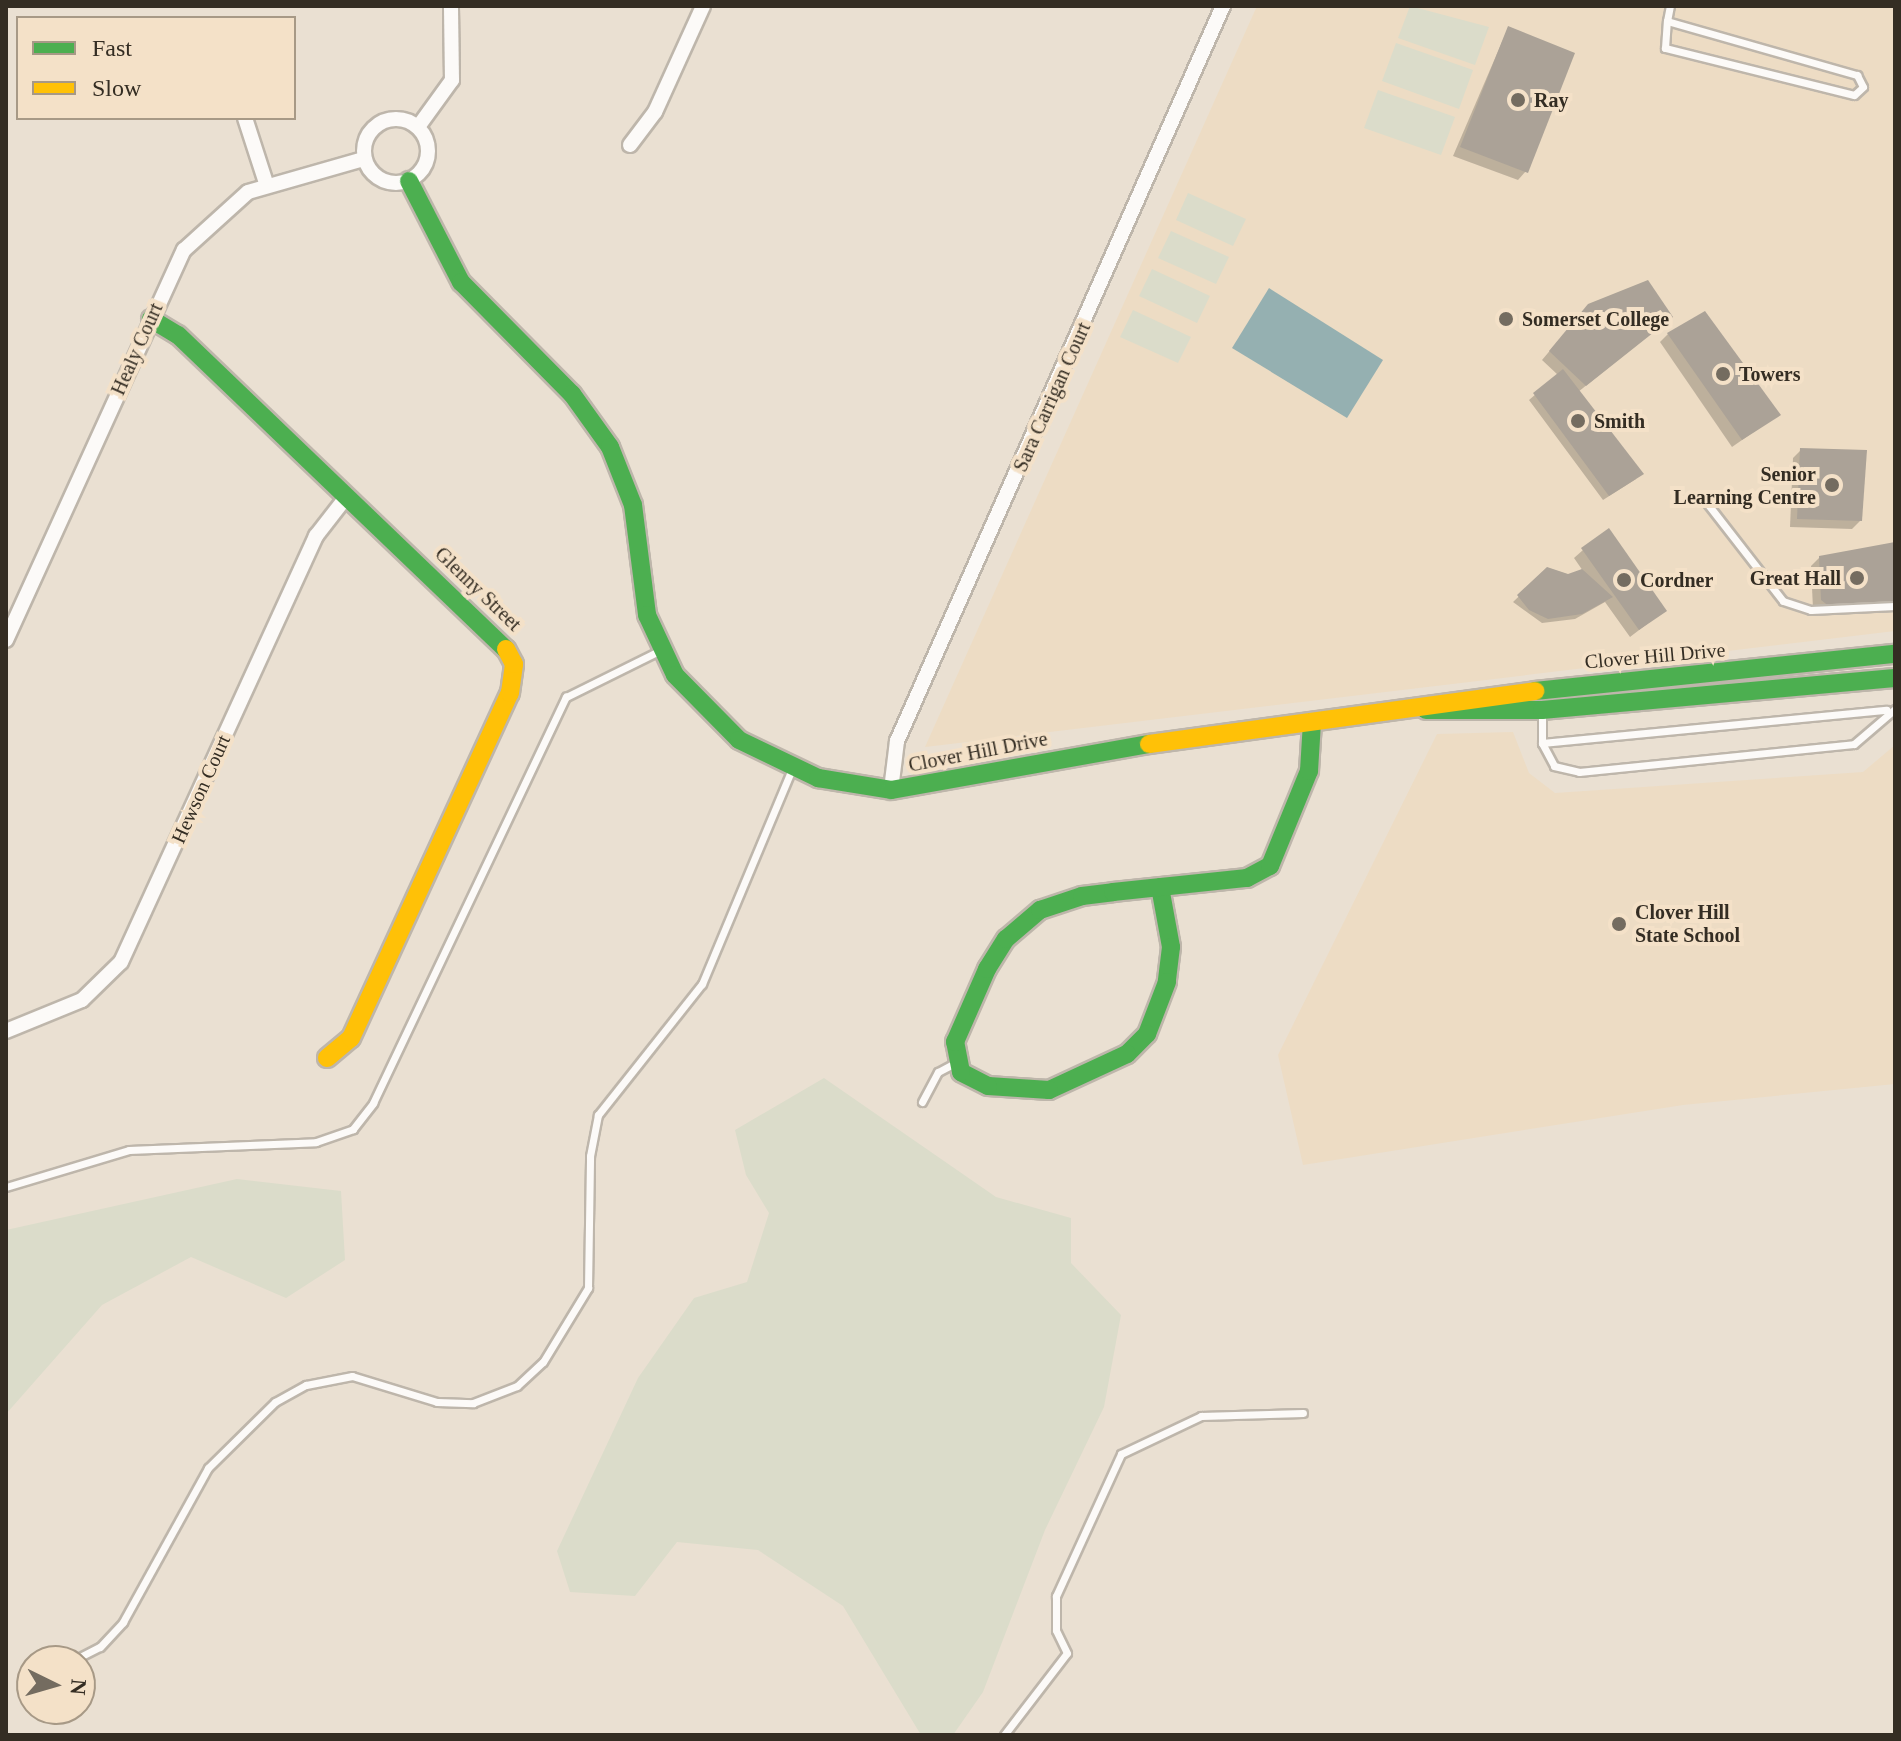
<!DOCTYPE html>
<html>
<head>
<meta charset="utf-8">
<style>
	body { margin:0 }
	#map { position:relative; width:1901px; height:1741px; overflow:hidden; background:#eae0d2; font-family:"Times New Roman",serif }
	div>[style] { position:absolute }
	.built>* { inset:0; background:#eddcc4 }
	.green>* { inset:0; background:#dbdcca }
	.water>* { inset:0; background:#95b0b1 }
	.shadow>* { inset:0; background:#0003 }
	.building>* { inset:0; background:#aba297 }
	.roads { filter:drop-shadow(2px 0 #beb6ab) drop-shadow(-2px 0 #beb6ab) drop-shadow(0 2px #beb6ab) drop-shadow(0 -2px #beb6ab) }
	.lane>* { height:7px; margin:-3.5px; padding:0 3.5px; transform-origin:3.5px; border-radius:3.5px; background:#fcfaf8 }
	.street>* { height:14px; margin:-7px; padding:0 7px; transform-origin:7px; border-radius:7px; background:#fcfaf8 }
	.street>.ring { margin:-7px; padding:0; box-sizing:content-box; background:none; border:14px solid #fcfaf8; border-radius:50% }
	.fast>* { height:18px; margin:-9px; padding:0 9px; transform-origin:9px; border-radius:9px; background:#4caf50 }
	.slow>* { height:18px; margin:-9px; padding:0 9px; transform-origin:9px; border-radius:9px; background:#ffc107 }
	.dots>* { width:22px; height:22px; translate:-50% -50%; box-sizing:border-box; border:4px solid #f4e1c8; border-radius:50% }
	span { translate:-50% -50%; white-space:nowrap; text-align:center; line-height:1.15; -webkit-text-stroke:8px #f4e1c8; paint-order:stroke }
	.poi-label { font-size:20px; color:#342d23; font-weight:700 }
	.left { translate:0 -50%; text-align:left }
	.right { translate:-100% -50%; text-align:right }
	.street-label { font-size:20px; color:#342d23 }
	.frame { position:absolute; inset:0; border:8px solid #342d23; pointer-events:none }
	.legend { position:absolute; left:16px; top:16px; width:280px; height:104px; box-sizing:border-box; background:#f4e1c8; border:2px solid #a79986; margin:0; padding:10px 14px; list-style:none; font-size:24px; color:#342d23 }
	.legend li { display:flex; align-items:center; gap:16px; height:40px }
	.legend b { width:40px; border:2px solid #a79986 }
	.north { position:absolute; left:16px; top:1645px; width:80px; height:80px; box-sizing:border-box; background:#f4e1c8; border:2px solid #a79986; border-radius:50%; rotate:95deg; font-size:22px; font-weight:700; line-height:32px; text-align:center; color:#342d23 }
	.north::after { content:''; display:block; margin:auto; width:28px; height:36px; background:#746c60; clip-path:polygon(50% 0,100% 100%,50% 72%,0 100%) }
</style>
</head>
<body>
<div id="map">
	<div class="built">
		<div style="clip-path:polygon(1257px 6px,1895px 6px,1895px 631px,925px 747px)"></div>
		<div style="clip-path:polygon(1513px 732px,1529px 773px,1555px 793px,1863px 772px,1895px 745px,1895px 1084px,1683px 1105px,1303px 1165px,1278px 1055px,1437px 734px)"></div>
	</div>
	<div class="green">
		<div style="clip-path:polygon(1410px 6px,1489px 27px,1475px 65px,1398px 38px)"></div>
		<div style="clip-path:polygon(1396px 43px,1473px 70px,1459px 109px,1382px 81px)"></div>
		<div style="clip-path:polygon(1378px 90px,1455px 117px,1441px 155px,1364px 128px)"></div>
		<div style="clip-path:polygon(1188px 193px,1246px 219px,1233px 246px,1176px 220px)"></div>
		<div style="clip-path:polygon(1171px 231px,1229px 257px,1216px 284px,1158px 258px)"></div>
		<div style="clip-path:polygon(1152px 269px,1210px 296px,1197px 323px,1139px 296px)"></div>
		<div style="clip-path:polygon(1133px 310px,1191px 337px,1178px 363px,1120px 337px)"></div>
		<div style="clip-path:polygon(824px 1078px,996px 1197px,1071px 1218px,1071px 1263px,1121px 1315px,1104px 1407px,1045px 1530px,983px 1692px,953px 1735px,921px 1735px,843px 1606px,758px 1550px,677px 1542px,635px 1596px,570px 1592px,557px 1551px,638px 1378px,694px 1298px,747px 1282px,769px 1213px,746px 1175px,735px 1130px)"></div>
		<div style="clip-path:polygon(237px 1179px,341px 1191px,345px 1260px,286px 1298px,191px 1257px,102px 1305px,6px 1414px,6px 1230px)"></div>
	</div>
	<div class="water">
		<div style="clip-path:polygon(1269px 288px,1383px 360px,1347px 418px,1232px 348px)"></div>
	</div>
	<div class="shadow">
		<div style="clip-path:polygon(1508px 28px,1526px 171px,1518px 180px,1453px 156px)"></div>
		<div style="clip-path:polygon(1580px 315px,1662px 325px,1578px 392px,1636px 479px,1603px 500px,1529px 400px,1558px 375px,1542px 360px)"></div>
		<div style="clip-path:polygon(1668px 334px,1778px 415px,1732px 447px,1660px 342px)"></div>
		<div style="clip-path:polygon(1801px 450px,1860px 521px,1852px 529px,1790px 527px,1793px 458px)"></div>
		<div style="clip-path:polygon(1895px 545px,1895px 610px,1822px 615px,1813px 609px,1811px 566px,1820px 557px)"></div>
		<div style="clip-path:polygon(1583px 550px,1664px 611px,1630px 637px,1605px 602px,1575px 619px,1542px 623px,1513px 602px,1547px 569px,1568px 577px,1583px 571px,1574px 558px)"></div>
	</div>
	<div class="building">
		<div style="clip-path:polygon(1508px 26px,1575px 53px,1528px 173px,1460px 147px)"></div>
		<div style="clip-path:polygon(1648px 280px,1673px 317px,1586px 386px,1549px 351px,1588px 304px)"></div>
		<div style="clip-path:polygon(1705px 311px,1781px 415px,1742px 440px,1667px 333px)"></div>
		<div style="clip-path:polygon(1563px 369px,1644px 474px,1609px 496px,1533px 393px)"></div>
		<div style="clip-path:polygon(1800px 448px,1867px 450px,1862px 521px,1797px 519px)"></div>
		<div style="clip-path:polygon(1609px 528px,1667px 611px,1639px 630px,1581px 548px)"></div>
		<div style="clip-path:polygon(1895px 542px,1895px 603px,1830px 607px,1821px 600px,1819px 556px)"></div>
		<div style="clip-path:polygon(1547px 567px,1568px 574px,1582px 569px,1613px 597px,1582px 614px,1548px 619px,1529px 610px,1517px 595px)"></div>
	</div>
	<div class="roads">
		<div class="lane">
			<div style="left:1667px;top:21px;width:198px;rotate:15.9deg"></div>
			<div style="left:1857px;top:75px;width:13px;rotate:63deg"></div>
			<div style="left:1863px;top:87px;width:12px;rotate:138deg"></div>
			<div style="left:1854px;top:95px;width:195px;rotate:-166deg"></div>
			<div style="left:1665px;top:48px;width:27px;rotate:-86deg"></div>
			<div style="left:1667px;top:21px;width:15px;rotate:-79deg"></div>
			<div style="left:1703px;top:498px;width:130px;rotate:52.2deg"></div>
			<div style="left:1783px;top:601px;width:29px;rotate:18deg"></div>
			<div style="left:1811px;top:610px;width:84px;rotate:-2.7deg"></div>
			<div style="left:1542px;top:714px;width:29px;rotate:90deg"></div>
			<div style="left:1542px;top:743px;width:26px;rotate:62deg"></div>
			<div style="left:1554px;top:766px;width:26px;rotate:13deg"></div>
			<div style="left:1579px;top:772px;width:276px;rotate:-5.8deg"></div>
			<div style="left:1854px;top:744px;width:54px;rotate:-40.5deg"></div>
			<div style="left:1542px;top:743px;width:346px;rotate:-5.5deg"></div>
			<div style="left:922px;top:1102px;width:34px;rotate:-62deg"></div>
			<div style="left:938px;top:1072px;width:19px;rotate:-28deg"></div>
			<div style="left:6px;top:1187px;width:128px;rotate:-16.7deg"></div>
			<div style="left:129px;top:1150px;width:187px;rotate:-2.4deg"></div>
			<div style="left:316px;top:1142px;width:39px;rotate:-19deg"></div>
			<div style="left:353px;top:1129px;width:33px;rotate:-52deg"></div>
			<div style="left:373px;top:1103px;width:450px;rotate:-64.6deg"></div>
			<div style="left:566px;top:697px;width:106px;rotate:-26.3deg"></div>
			<div style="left:72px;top:1661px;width:31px;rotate:-27deg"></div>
			<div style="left:100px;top:1647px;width:34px;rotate:-47deg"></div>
			<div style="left:123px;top:1622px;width:176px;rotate:-61.1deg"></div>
			<div style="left:208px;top:1468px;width:94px;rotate:-44.6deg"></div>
			<div style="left:275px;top:1402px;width:35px;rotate:-29deg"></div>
			<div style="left:306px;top:1385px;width:47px;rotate:-11.1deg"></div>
			<div style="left:352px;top:1376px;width:89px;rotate:17deg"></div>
			<div style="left:437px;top:1402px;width:36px;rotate:2deg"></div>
			<div style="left:473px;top:1403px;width:47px;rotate:-21.1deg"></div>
			<div style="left:517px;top:1386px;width:35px;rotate:-43deg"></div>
			<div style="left:543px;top:1362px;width:87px;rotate:-58.7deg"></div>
			<div style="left:588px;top:1288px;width:132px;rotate:-89.1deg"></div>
			<div style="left:590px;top:1156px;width:42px;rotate:-79deg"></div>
			<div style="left:598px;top:1115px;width:167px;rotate:-51.6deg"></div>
			<div style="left:702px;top:984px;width:233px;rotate:-67.3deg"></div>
			<div style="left:1004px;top:1735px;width:103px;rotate:-52.5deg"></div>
			<div style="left:1067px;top:1653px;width:25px;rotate:-116deg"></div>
			<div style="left:1056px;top:1630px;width:34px;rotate:-90deg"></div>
			<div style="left:1056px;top:1596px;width:156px;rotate:-65.4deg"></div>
			<div style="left:1121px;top:1454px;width:89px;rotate:-25.4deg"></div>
			<div style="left:1201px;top:1416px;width:102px;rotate:-1.7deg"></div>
		</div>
		<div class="street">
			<div style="left:245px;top:118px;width:68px;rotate:72.1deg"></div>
			<div class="ring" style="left:364px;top:119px;width:50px;height:50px"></div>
			<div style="left:418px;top:127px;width:58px;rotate:-54.1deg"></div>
			<div style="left:452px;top:80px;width:74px;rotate:-90.8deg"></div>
			<div style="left:630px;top:145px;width:41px;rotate:-52.9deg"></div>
			<div style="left:655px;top:112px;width:116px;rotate:-65.6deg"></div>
			<div style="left:6px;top:640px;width:429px;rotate:-65.5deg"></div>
			<div style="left:184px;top:250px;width:86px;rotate:-42.2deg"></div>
			<div style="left:248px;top:192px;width:121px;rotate:-15.9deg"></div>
			<div style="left:891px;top:790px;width:49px;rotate:-83deg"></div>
			<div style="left:897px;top:741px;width:804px;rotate:-66.08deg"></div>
			<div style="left:6px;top:1031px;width:82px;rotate:-22.2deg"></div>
			<div style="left:82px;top:1000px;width:54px;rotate:-44.3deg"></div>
			<div style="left:121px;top:962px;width:469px;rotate:-65.4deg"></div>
			<div style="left:316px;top:536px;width:51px;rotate:-52.2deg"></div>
		</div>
		<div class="fast">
			<div style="left:409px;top:181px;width:114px;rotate:62.8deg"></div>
			<div style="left:461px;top:282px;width:158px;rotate:45.3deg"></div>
			<div style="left:572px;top:394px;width:65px;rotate:54.4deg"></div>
			<div style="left:610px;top:447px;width:62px;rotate:68.4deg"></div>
			<div style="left:633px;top:505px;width:111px;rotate:82.7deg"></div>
			<div style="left:647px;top:615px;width:66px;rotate:65deg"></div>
			<div style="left:675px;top:675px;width:91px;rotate:45.4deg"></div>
			<div style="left:739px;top:740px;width:88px;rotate:25.7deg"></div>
			<div style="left:818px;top:778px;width:74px;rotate:9.3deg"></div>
			<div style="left:891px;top:790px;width:262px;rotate:-10.1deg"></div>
			<div style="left:151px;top:319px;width:31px;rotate:31deg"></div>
			<div style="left:178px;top:335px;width:454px;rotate:43.8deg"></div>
			<div style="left:1535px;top:691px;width:362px;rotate:-5.9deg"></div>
			<div style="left:1426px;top:710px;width:116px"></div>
			<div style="left:1542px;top:710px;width:354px;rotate:-5.2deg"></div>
			<div style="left:1160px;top:887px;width:61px;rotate:79.6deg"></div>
			<div style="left:1171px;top:947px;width:35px;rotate:97deg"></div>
			<div style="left:1167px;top:982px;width:56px;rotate:111deg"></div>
			<div style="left:1147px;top:1034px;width:28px;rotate:135deg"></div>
			<div style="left:1127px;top:1054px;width:86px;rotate:155.2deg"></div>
			<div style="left:1049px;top:1090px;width:61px;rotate:-176.2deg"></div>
			<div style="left:988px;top:1086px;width:30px;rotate:-153deg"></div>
			<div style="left:961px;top:1072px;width:31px;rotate:-101deg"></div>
			<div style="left:955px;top:1042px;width:80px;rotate:-66.3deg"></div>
			<div style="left:987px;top:969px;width:36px;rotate:-58deg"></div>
			<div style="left:1006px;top:939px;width:45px;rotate:-40.5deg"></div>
			<div style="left:1040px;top:910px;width:44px;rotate:-18.4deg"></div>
			<div style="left:1082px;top:896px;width:31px;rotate:-7deg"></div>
			<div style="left:1113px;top:892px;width:135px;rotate:-6deg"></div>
			<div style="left:1247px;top:878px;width:26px;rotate:-28deg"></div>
			<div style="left:1270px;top:866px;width:103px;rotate:-67.7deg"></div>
			<div style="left:1309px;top:771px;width:49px;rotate:-86.5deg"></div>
		</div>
		<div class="slow">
			<div style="left:1149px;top:744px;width:390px;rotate:-7.8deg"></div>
			<div style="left:327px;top:1058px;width:31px;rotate:-40deg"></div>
			<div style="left:351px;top:1038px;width:380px;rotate:-65.3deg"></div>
			<div style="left:510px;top:693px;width:29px;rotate:-82deg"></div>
			<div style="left:514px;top:664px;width:17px;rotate:-118deg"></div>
		</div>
	</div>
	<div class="dots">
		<div style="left:1518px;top:100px;background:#746c60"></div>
		<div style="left:1506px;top:319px;background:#746c60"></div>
		<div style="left:1723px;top:374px;background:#746c60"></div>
		<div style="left:1578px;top:421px;background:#746c60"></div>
		<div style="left:1832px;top:485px;background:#746c60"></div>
		<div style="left:1857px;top:578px;background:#746c60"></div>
		<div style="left:1624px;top:580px;background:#746c60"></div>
		<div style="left:1619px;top:924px;background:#746c60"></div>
	</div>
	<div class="poi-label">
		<span class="left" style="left:1534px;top:100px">Ray</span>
		<span class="left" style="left:1522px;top:319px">Somerset College</span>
		<span class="left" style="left:1739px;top:374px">Towers</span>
		<span class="left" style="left:1594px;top:421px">Smith</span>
		<span class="right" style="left:1816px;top:486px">Senior<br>Learning Centre</span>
		<span class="right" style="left:1841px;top:578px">Great Hall</span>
		<span class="left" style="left:1640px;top:580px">Cordner</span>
		<span class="left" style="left:1635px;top:924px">Clover Hill<br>State School</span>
	</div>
	<div class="street-label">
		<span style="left:137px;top:349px;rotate:-66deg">Healy Court</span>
		<span style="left:1052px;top:397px;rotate:-66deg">Sara Carrigan Court</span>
		<span style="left:478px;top:589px;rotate:44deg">Glenny Street</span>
		<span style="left:1655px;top:656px;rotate:-5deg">Clover Hill Drive</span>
		<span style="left:978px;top:752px;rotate:-11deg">Clover Hill Drive</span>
		<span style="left:201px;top:789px;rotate:-66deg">Hewson Court</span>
	</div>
	<div class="frame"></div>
	<ul class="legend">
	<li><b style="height:10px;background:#4caf50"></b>Fast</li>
	<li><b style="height:10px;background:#ffc107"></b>Slow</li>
	</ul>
	<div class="north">N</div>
</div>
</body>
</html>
